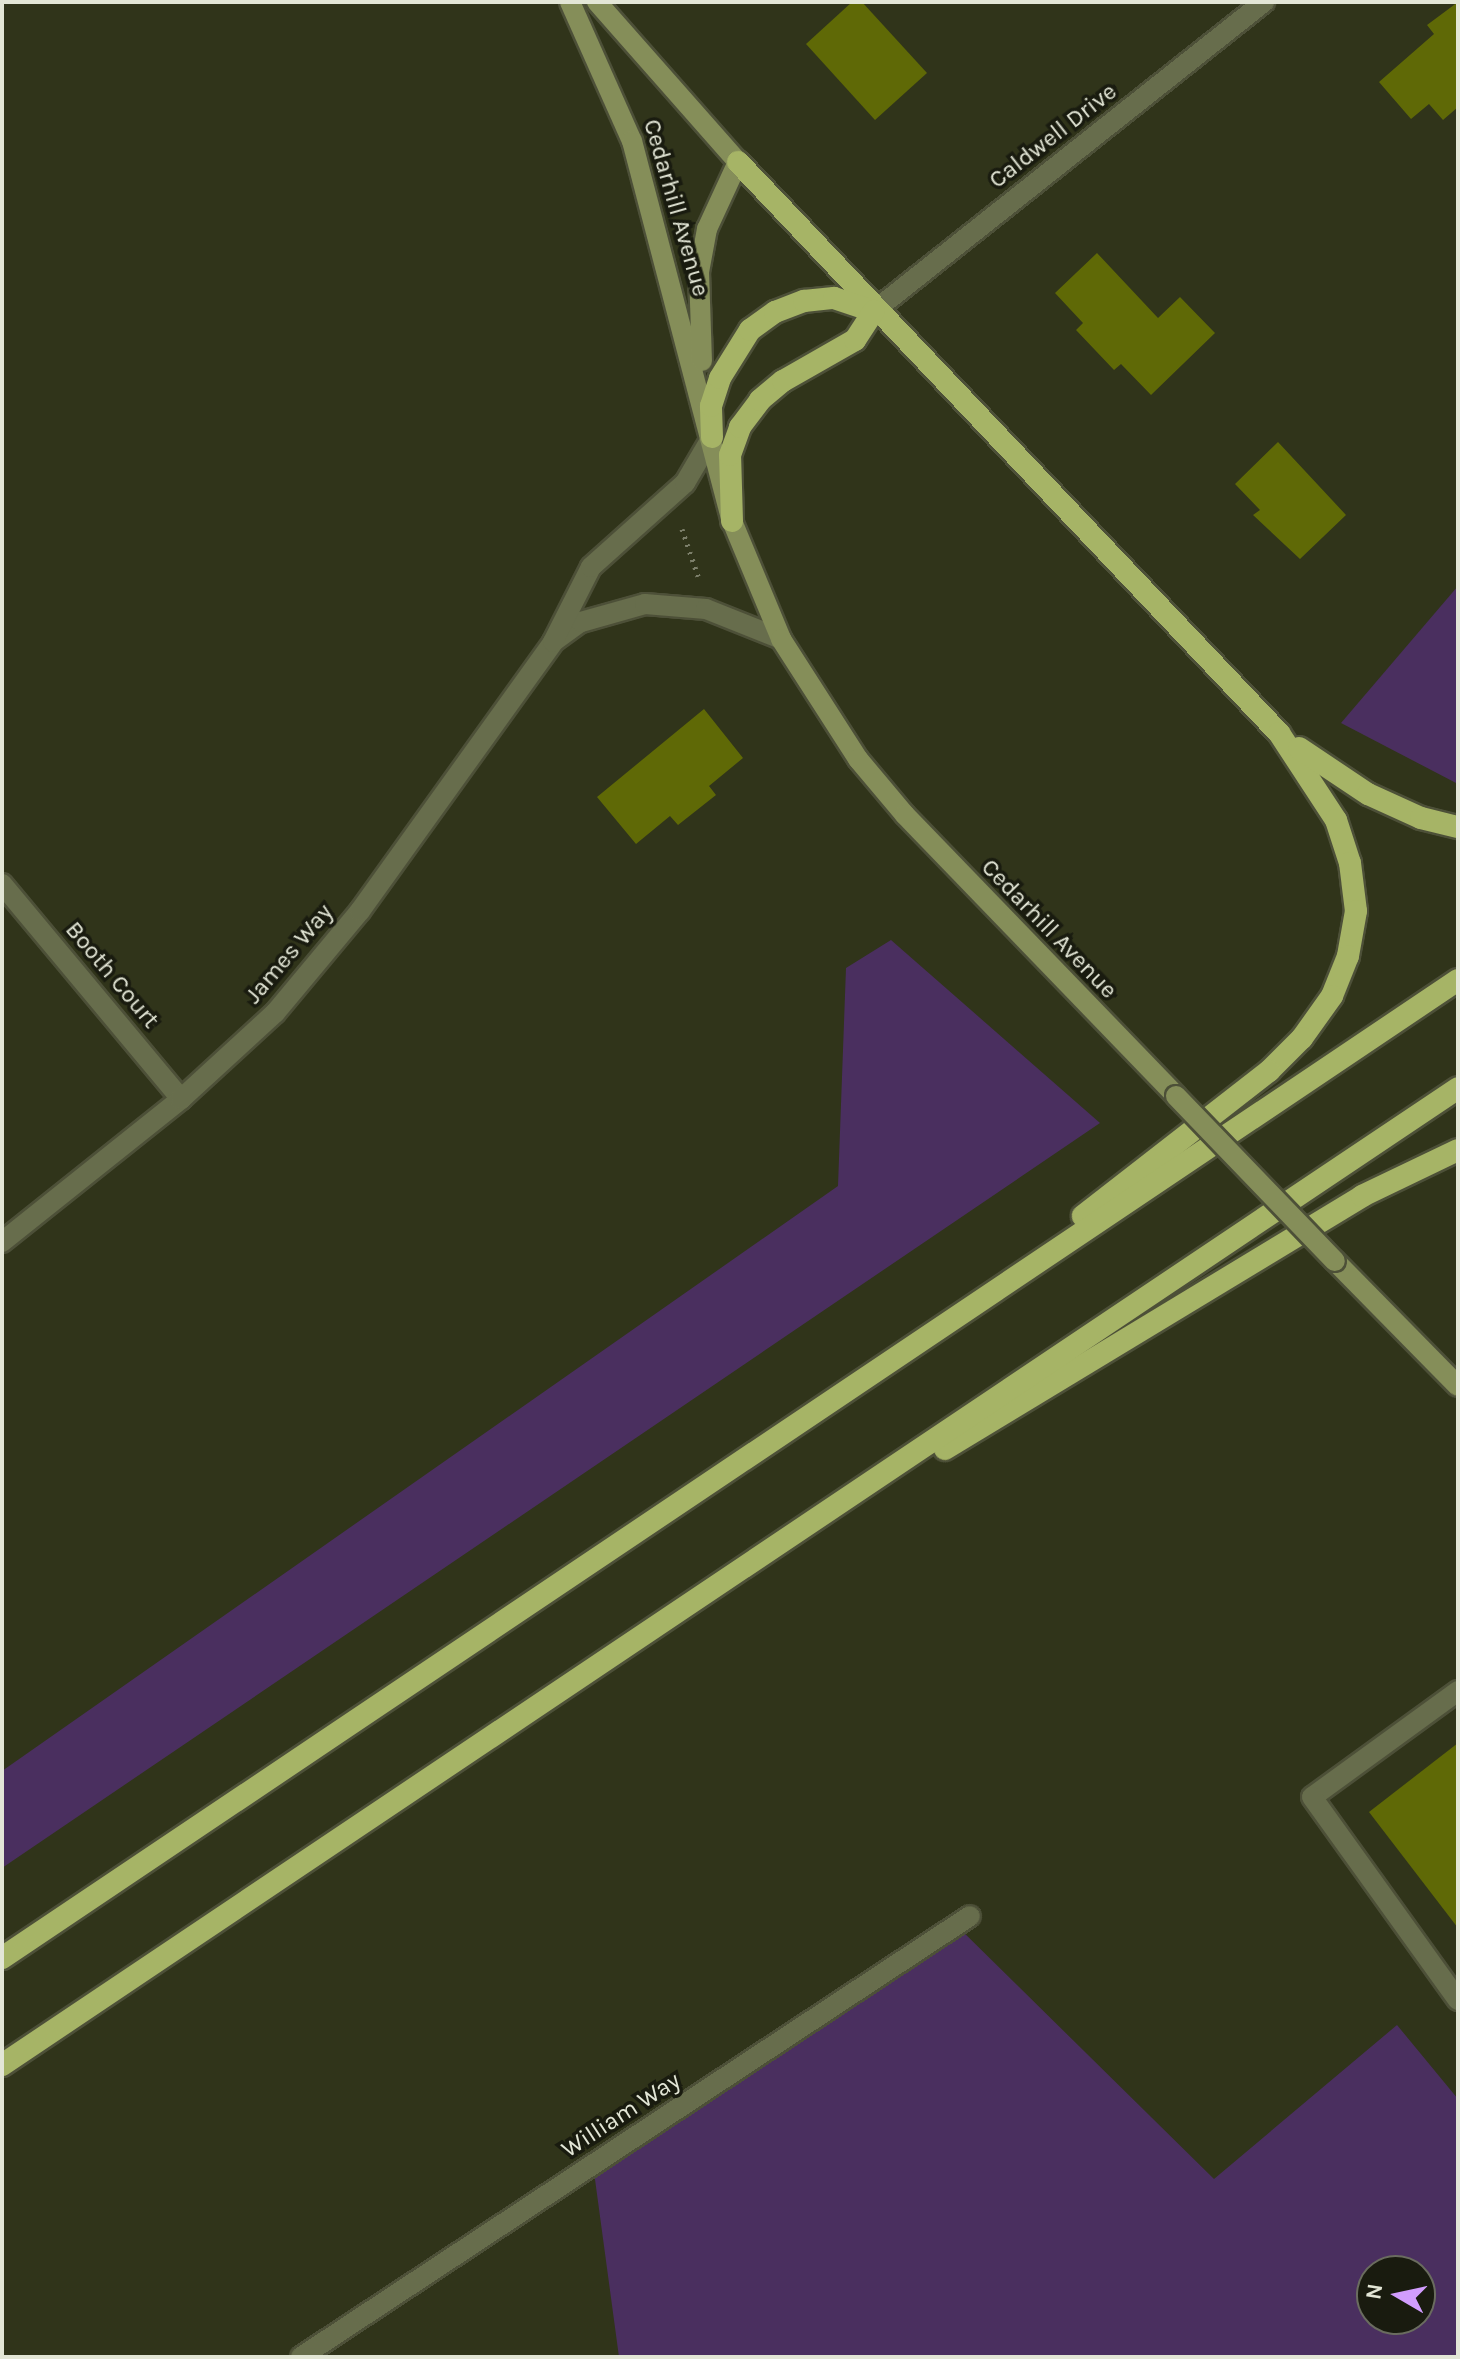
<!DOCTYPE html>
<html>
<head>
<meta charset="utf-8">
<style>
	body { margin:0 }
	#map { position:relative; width:1460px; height:2359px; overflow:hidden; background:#30341a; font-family:Karla,sans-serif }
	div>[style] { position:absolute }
	.green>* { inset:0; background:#4a2f5f }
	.building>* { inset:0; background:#5f6906 }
	.path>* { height:5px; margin-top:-2.5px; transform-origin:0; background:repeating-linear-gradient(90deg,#7c7f6a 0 2px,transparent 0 8px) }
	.roads { filter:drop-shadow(2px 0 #4d5038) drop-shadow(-2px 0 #4d5038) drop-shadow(0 2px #4d5038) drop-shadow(0 -2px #4d5038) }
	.service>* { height:20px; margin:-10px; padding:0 10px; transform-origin:10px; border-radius:10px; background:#676d4c }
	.minor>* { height:20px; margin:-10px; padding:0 10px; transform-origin:10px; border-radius:10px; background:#676d4c }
	.secondary>* { height:20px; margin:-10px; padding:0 10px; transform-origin:10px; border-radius:10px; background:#858e59 }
	.trunk>* { height:22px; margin:-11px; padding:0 11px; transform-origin:11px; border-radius:11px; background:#a6b466 }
	.bridges { filter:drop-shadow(2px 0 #4d5038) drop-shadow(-2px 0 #4d5038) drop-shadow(0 2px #4d5038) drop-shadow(0 -2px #4d5038) }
	.secondary-bridge>* { height:20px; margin:-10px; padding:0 10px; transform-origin:10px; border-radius:10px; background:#858e59 }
	span { translate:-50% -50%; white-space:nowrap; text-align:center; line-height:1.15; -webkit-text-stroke:7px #191b0f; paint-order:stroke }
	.street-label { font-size:24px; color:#e3e6d6 }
	.frame { position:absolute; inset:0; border:4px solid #e3e6d6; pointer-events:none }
	.north { position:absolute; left:1356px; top:2255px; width:80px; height:80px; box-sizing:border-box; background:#191b0f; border:2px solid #6a6c5f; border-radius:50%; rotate:279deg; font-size:22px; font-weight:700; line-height:32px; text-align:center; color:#e3e6d6 }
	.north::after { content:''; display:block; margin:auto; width:28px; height:36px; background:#d19dfe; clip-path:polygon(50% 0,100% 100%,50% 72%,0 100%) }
</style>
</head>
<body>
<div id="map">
	<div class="green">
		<div style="clip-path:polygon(1458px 586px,1458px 784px,1341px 723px)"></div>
		<div style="clip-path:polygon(891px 940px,1100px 1123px,2px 1868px,2px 1771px,838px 1186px,846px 968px)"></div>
		<div style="clip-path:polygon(evenodd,954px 1923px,1214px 2179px,1397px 2025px,1458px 2099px,1458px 2357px,619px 2357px,594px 2172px,954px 1923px,1372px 2271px,1420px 2271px,1420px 2319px,1372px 2319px,1372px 2271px)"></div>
	</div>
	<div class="building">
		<div style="clip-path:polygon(852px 2px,862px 2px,927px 73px,875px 120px,806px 44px)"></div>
		<div style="clip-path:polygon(1458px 2px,1458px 107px,1443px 120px,1429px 104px,1411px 119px,1379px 82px,1434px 34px,1427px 25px)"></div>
		<div style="clip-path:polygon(1097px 253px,1158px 318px,1180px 297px,1215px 333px,1151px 395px,1121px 364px,1114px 370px,1076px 330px,1083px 323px,1055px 293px)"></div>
		<div style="clip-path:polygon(1278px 442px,1346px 515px,1300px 559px,1253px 515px,1260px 510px,1235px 484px)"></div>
		<div style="clip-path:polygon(704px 709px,743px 758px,709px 786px,716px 795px,678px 825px,670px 816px,636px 844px,597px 797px)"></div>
		<div style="clip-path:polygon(1458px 1743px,1458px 1928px,1369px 1812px)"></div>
	</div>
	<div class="path">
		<div style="left:682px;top:529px;width:50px;rotate:71.2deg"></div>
	</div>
	<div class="roads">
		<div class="service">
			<div style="left:874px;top:311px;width:498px;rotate:-38.4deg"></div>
			<div style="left:1458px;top:1691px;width:180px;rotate:144deg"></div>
			<div style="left:1312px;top:1797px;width:250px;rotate:54.3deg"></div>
		</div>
		<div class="minor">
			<div style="left:553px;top:642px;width:34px;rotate:-36deg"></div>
			<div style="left:581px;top:622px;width:66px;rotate:-15.7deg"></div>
			<div style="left:645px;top:604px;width:61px;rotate:4.7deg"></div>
			<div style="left:706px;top:609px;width:81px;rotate:21.8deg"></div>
			<div style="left:2px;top:884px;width:280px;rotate:50.2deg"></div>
			<div style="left:2px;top:1242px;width:229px;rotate:-38.6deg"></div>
			<div style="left:181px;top:1099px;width:127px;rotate:-42.5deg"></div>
			<div style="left:275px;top:1013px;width:133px;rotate:-50.2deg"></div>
			<div style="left:360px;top:911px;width:331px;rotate:-54.3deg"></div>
			<div style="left:553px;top:642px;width:84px;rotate:-63.1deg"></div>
			<div style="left:591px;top:567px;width:126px;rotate:-41.8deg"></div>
			<div style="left:685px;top:483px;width:53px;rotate:-59.6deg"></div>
			<div style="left:301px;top:2357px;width:801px;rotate:-33.39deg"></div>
		</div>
		<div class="secondary">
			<div style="left:570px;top:2px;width:152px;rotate:66deg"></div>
			<div style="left:632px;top:141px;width:393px;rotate:75.3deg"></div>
			<div style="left:732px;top:521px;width:128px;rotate:67.4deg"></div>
			<div style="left:781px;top:639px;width:143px;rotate:57.3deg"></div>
			<div style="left:858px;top:759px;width:73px;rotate:50deg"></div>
			<div style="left:905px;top:815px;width:390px;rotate:46deg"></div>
			<div style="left:597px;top:2px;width:213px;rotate:48.6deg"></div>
			<div style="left:738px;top:162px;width:74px;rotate:114.8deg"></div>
			<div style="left:707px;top:229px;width:44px;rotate:100.5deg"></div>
			<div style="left:699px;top:272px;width:89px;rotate:88.1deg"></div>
			<div style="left:1335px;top:1261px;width:175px;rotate:45.5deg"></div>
		</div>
		<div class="trunk">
			<div style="left:738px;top:162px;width:787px;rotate:46.55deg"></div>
			<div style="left:1279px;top:733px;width:104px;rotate:56.8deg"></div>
			<div style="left:1336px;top:820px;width:45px;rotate:72deg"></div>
			<div style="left:1350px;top:863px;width:48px;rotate:82.9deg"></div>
			<div style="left:1356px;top:911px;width:46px;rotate:100.1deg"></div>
			<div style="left:1348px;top:956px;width:43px;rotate:111.8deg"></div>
			<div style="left:1332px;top:996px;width:52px;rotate:125.5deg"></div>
			<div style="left:1302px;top:1038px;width:47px;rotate:135deg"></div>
			<div style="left:1269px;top:1071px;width:236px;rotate:142.1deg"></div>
			<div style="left:712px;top:437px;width:31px;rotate:-92deg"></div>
			<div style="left:711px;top:406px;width:29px;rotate:-72deg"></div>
			<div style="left:720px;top:378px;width:57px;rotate:-58deg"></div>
			<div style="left:750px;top:330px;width:31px;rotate:-36deg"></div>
			<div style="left:775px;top:312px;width:31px;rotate:-21deg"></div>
			<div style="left:804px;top:301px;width:30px;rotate:-6deg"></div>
			<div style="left:834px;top:298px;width:41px;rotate:18.4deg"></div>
			<div style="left:732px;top:521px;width:66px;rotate:-91.7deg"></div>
			<div style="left:730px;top:455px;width:30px;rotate:-70deg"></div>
			<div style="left:740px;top:427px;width:34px;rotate:-53deg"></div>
			<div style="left:760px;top:400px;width:30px;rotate:-40deg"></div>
			<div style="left:783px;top:381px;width:83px;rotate:-29.7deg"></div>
			<div style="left:855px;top:340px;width:35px;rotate:-57deg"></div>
			<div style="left:1299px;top:748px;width:83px;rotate:33.7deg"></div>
			<div style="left:1368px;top:794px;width:58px;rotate:24.4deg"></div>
			<div style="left:1421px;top:818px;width:38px;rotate:14deg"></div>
			<div style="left:945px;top:1449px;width:488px;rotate:-31.2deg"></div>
			<div style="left:1362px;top:1196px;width:106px;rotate:-25.6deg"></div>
			<div style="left:2px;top:1958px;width:1754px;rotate:-33.89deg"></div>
			<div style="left:2px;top:2065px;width:1753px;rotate:-33.86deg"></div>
		</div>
	</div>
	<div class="bridges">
		<div class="secondary-bridge">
			<div style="left:1176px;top:1096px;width:229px;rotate:46.1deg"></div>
		</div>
	</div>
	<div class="street-label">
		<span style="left:1053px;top:136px;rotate:-38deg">Caldwell Drive</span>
		<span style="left:676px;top:208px;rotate:74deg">Cedarhill Avenue</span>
		<span style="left:1049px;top:929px;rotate:46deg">Cedarhill Avenue</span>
		<span style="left:289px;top:954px;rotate:-50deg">James Way</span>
		<span style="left:112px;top:975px;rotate:50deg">Booth Court</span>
		<span style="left:621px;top:2115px;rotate:-33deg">William Way</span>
	</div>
	<div class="frame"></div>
	<div class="north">N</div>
</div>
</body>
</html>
